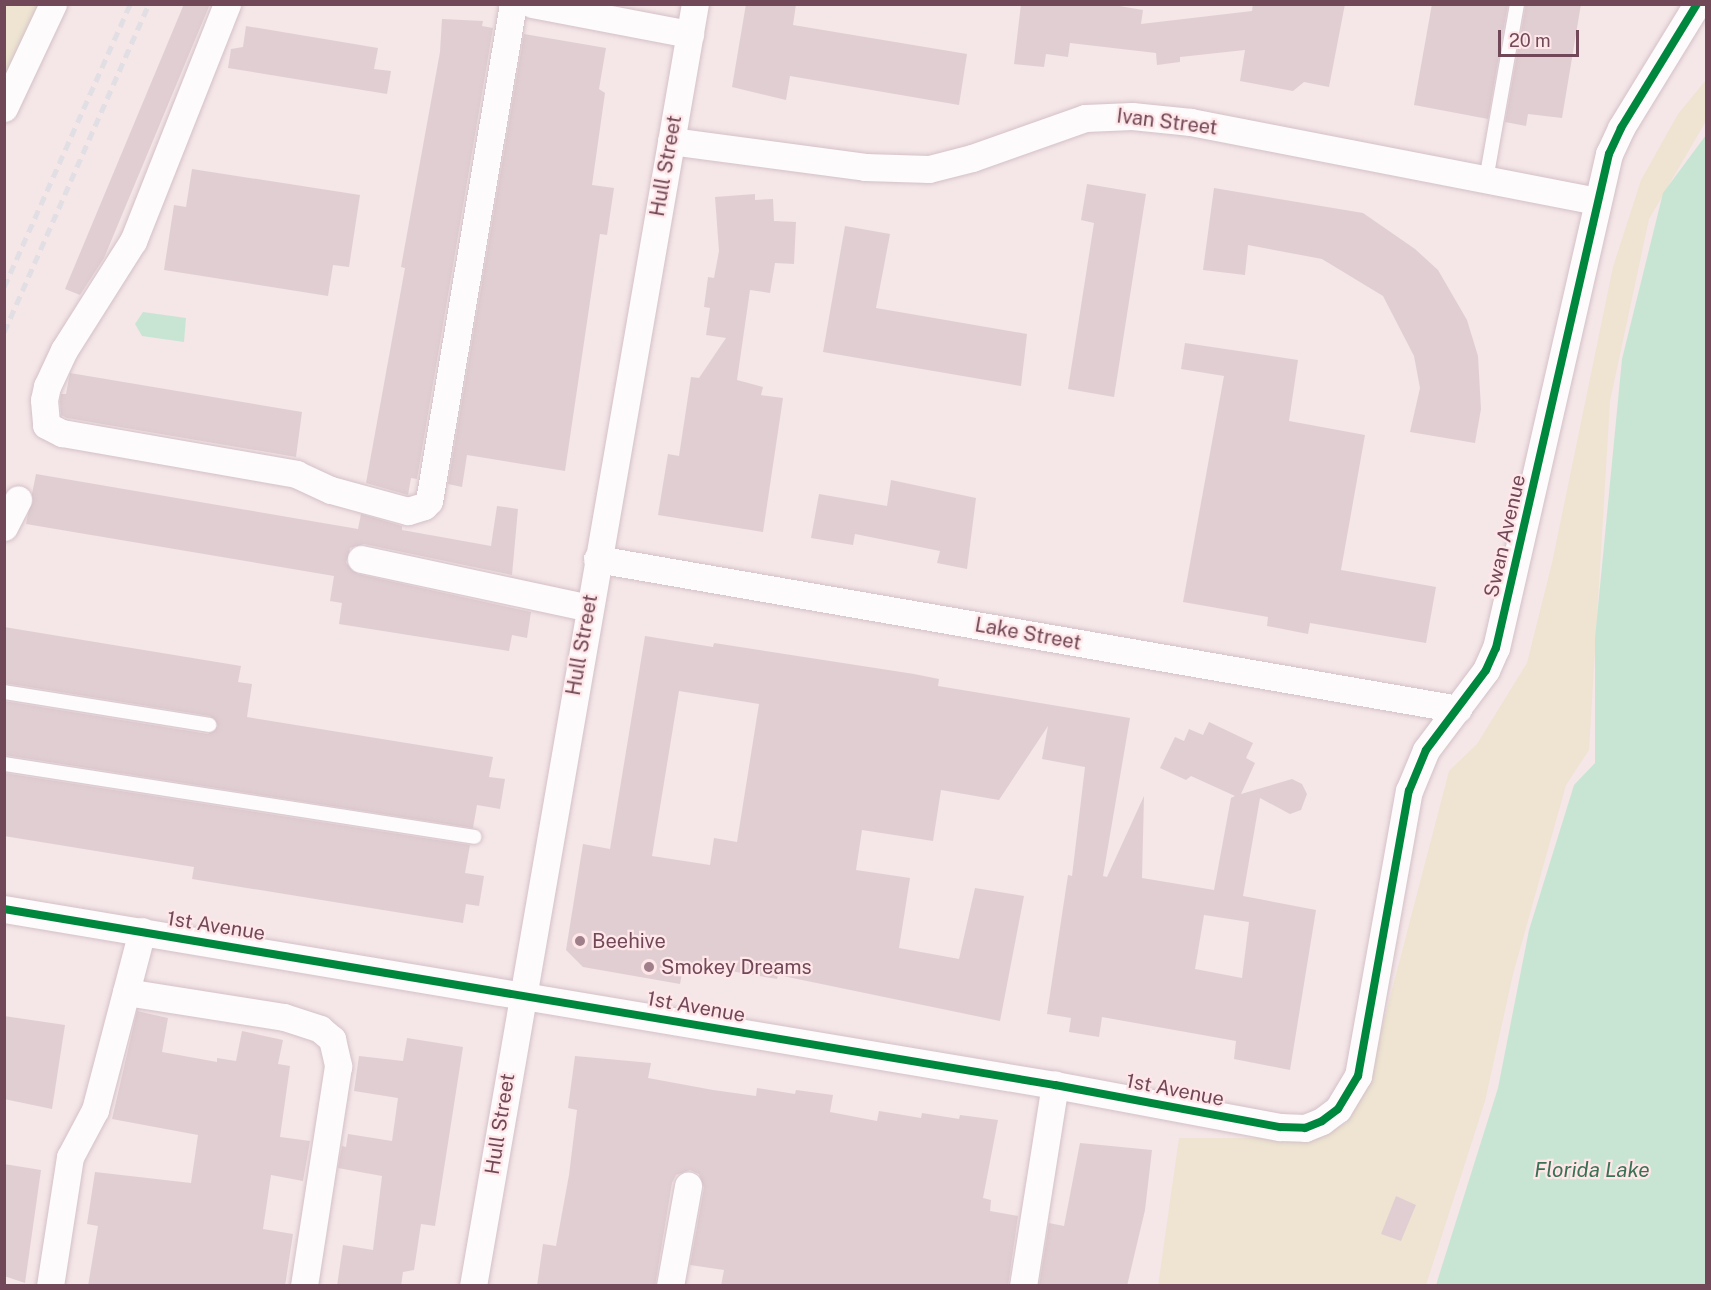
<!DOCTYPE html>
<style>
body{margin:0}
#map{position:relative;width:1711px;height:1290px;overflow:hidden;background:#f5e6e8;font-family:"Public Sans",sans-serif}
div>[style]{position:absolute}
.green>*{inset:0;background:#eee4d1}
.water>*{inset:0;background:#c8e5d3}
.building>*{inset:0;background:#e1ced3}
.roads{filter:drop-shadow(0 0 2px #d3c1c7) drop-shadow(0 0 2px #d3c1c7)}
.service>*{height:14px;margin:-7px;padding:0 7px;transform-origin:7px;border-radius:7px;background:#fefbfc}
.minor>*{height:27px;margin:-13.5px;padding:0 13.5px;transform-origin:13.5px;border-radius:13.5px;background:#fefbfc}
.rail>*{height:4.5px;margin-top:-2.25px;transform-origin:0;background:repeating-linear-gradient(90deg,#e1dfe3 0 9px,transparent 0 15px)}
.cycleway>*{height:8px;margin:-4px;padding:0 4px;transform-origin:4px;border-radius:4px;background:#00873e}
.dots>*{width:16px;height:16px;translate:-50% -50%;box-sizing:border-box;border:3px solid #ffe6e8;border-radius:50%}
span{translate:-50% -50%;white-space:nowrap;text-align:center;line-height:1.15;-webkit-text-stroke:4.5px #ffe6e8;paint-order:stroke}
.street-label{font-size:20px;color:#714857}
.poi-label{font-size:20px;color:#714857}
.left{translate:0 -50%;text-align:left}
.water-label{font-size:21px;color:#3a7053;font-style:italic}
.frame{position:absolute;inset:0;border:6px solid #714857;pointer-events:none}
.scale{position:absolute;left:1498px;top:30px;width:81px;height:27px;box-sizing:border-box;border:3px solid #714857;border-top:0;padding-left:8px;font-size:18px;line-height:21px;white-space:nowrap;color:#714857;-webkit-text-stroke:4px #ffe6e8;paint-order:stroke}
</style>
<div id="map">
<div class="green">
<i style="clip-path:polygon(5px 5px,40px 5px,5px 77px)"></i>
<i style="clip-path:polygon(1706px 80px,1706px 121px,1649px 219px,1610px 401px,1589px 750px,1566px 785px,1513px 974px,1485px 1101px,1426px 1285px,1158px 1286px,1179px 1138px,1316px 1138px,1346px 1123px,1375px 1055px,1449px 771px,1477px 744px,1527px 663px,1552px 563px,1613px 267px,1641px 180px,1678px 114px)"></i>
</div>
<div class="water">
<i style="clip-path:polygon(1706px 135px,1706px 1285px,1436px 1285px,1498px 1088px,1529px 930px,1574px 785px,1595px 763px,1595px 638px,1622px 359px,1663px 193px)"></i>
<i style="clip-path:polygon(143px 312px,186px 318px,184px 342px,142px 336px,135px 324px)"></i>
</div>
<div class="building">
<i style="clip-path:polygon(184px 4px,210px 4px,104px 258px,80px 295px,65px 289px)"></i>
<i style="clip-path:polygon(746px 4px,796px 4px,793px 25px,967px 54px,959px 105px,790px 76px,786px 100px,732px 87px)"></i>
<i style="clip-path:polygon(1021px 4px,1107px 4px,1143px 10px,1141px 24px,1252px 11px,1253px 4px,1345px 4px,1329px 87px,1304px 82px,1293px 91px,1240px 81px,1245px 50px,1180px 57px,1180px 62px,1157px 65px,1156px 53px,1070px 43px,1068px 57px,1046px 54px,1044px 67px,1014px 64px)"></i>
<i style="clip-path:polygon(1432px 4px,1508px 4px,1488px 119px,1414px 105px)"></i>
<i style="clip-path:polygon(1526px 4px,1581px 4px,1562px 118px,1528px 114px,1526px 126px,1505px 122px)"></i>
<i style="clip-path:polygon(442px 19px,483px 21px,482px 26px,493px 28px,417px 479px,411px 478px,408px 495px,366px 483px,405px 268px,401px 267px,440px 52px)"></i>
<i style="clip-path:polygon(246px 26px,378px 48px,374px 69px,391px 71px,387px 94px,228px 68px,231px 49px,243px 47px)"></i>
<i style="clip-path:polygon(524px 34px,606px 48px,599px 89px,605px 93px,592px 185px,614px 188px,607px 235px,600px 234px,565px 471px,467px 455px,462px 487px,448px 484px)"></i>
<i style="clip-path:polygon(192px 169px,360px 195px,349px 267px,333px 265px,328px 296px,164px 270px,174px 205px,186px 207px)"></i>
<i style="clip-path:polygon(1087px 184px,1146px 194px,1114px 397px,1068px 389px,1094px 223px,1081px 220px)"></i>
<i style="clip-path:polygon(1214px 188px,1363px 213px,1415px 249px,1438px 270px,1467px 320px,1478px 356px,1481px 409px,1475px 443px,1410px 432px,1420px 388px,1414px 356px,1383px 296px,1322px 259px,1248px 245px,1245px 275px,1203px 270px)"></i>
<i style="clip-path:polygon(755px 194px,755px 200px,773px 199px,774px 221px,796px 222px,794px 264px,775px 263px,770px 293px,750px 290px,737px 380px,763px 387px,761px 395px,783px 398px,763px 532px,658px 515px,668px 454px,679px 456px,691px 377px,699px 378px,726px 338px,706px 335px,710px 308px,704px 307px,708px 277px,714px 278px,719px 251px,715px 197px)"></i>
<i style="clip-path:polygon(845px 226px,890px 234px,876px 308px,1027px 334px,1021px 386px,823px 352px)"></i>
<i style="clip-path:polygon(1185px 343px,1298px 360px,1289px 421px,1365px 435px,1341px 570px,1436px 587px,1426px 643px,1310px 623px,1308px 634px,1267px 626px,1268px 617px,1183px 602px,1224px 376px,1181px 369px)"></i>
<i style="clip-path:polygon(70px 373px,302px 412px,296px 457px,67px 418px,61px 415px,60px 401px,61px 394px,66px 394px)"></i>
<i style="clip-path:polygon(36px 474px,358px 529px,361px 514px,402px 526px,402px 530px,491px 546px,497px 506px,518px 509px,512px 575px,364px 544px,350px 548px,346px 563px,358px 574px,531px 612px,527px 638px,512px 635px,509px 651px,339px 624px,342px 603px,330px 601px,334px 576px,26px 524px)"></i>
<i style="clip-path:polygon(891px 480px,976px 498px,967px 569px,937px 563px,940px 551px,855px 534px,853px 545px,811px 538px,819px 494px,887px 506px)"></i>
<i style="clip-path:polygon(4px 627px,241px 666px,238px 682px,252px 684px,247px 717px,493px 757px,489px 777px,505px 779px,500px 809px,477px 805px,473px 828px,4px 755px,4px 701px,208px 734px,218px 726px,210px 716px,4px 683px)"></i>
<i style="clip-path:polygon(evenodd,645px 636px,713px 647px,714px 643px,914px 674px,939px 679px,938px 686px,1130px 718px,1103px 876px,1107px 877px,1144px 796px,1142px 878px,1214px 890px,1231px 798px,1235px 796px,1191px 776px,1186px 780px,1160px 768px,1175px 737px,1184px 741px,1189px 729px,1203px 735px,1209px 722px,1253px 743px,1246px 758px,1255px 763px,1241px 794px,1292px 779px,1302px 784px,1307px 794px,1301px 810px,1290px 814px,1260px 798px,1243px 896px,1316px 910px,1290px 1070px,1234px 1059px,1236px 1041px,1102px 1017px,1099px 1037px,1069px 1032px,1071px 1018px,1047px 1014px,1068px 875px,1072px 876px,1085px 767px,1042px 759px,1048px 726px,999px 800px,941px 790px,933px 841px,862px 830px,856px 870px,910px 878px,899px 948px,959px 959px,975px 888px,1024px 896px,1000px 1021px,778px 975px,777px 979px,684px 963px,680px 984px,583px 967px,566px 950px,583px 844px,610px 849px,645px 636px,679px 691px,759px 704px,737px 842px,714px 838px,710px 865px,652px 856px,679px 691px,645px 636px,1204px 915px,1249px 922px,1242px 978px,1195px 969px,1204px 915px)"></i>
<i style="clip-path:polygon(4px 773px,470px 845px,465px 873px,484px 876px,479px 906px,466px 904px,463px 923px,192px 879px,194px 867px,4px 836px)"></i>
<i style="clip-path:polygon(137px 1011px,168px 1018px,162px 1052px,217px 1062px,217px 1058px,236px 1061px,242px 1031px,283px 1040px,278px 1064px,290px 1066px,280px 1137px,310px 1141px,303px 1181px,271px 1175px,263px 1229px,293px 1234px,285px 1286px,88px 1286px,98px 1226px,87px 1224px,95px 1172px,191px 1183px,198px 1135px,112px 1119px)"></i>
<i style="clip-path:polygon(4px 1016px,65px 1025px,52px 1109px,4px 1099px)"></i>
<i style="clip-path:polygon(407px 1038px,463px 1047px,435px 1226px,421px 1224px,414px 1270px,403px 1272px,401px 1286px,337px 1286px,343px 1245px,373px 1250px,382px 1176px,338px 1168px,342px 1146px,346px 1147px,348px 1134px,392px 1141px,398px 1098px,354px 1091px,359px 1056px,403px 1061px)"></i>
<i style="clip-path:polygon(575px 1056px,651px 1063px,648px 1078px,713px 1090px,756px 1096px,757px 1088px,795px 1094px,796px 1090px,833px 1095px,830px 1112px,877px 1121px,879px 1111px,921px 1118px,922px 1113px,959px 1119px,960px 1115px,998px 1120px,983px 1198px,991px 1200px,990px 1211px,1018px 1216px,1008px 1286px,721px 1286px,724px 1270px,690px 1265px,704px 1188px,699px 1174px,690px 1170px,676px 1175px,672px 1183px,655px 1286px,537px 1286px,543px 1244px,556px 1246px,569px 1175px,577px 1110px,568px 1108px)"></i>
<i style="clip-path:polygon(1080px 1143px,1152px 1150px,1145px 1210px,1127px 1286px,1039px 1286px,1049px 1223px,1064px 1226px)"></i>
<i style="clip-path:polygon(4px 1164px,41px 1170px,25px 1283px,4px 1276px)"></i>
<i style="clip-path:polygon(1396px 1196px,1416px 1205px,1401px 1241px,1381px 1234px)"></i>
</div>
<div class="roads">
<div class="service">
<i style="left:1486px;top:180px;width:179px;rotate:-80deg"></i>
<i style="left:4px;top:692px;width:208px;rotate:9.1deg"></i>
<i style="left:4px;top:764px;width:476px;rotate:8.8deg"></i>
</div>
<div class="minor">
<i style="left:227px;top:4px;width:255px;rotate:111.6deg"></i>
<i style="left:133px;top:241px;width:129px;rotate:122.3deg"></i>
<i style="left:64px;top:350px;width:40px;rotate:115deg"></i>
<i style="left:47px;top:386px;width:14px;rotate:102deg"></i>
<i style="left:44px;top:400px;width:25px;rotate:85deg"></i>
<i style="left:46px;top:425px;width:18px;rotate:27deg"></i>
<i style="left:62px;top:433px;width:238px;rotate:9.9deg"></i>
<i style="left:296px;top:474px;width:38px;rotate:25deg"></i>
<i style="left:331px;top:490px;width:80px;rotate:15.3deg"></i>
<i style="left:408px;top:511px;width:17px;rotate:-17deg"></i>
<i style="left:424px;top:506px;width:7px;rotate:-45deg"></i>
<i style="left:429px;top:501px;width:504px;rotate:-80.41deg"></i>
<i style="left:532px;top:4px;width:161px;rotate:10.8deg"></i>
<i style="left:4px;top:108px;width:115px;rotate:-64.8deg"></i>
<i style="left:671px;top:141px;width:196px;rotate:7.6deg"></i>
<i style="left:865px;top:167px;width:64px;rotate:1.8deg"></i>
<i style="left:929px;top:169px;width:44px;rotate:-14.3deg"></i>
<i style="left:972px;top:158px;width:120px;rotate:-19.5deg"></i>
<i style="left:1085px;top:118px;width:47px;rotate:-2.4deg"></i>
<i style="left:1132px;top:116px;width:59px;rotate:5.8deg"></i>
<i style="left:1191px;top:122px;width:413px;rotate:11deg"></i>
<i style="left:4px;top:527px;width:31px;rotate:-63deg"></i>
<i style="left:361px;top:559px;width:233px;rotate:12.1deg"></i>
<i style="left:597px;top:559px;width:874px;rotate:9.88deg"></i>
<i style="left:4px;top:909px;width:1066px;rotate:9.51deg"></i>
<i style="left:1055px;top:1085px;width:229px;rotate:10.6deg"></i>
<i style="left:1280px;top:1127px;width:25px;rotate:2deg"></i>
<i style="left:1305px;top:1128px;width:18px;rotate:-22deg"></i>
<i style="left:1322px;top:1121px;width:20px;rotate:-37deg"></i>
<i style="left:1338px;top:1109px;width:39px;rotate:-59deg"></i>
<i style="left:1358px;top:1076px;width:290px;rotate:-79.9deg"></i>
<i style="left:1409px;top:791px;width:44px;rotate:-67.5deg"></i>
<i style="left:1426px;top:750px;width:100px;rotate:-53.1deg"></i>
<i style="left:1486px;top:670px;width:24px;rotate:-66deg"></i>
<i style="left:1496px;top:648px;width:507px;rotate:-77.12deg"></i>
<i style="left:1609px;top:154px;width:29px;rotate:-65deg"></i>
<i style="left:1621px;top:128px;width:145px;rotate:-58.5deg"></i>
<i style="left:126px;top:992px;width:160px;rotate:9deg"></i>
<i style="left:284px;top:1017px;width:38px;rotate:18deg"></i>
<i style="left:320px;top:1029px;width:16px;rotate:40deg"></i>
<i style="left:332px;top:1039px;width:28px;rotate:77deg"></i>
<i style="left:338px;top:1066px;width:223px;rotate:98.8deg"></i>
<i style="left:50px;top:1286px;width:131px;rotate:-81.2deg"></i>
<i style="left:70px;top:1157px;width:53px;rotate:-62deg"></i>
<i style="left:95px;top:1110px;width:185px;rotate:-75.3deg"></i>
<i style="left:473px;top:1286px;width:1301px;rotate:-80.18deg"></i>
<i style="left:670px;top:1286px;width:102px;rotate:-79.8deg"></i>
<i style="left:1023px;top:1286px;width:204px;rotate:-81deg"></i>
</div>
</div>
<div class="rail">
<i style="left:4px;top:287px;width:310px;rotate:-66deg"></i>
<i style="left:4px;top:332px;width:359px;rotate:-66.2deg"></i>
</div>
<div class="cycleway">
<i style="left:4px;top:909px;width:1066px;rotate:9.51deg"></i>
<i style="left:1055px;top:1085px;width:229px;rotate:10.6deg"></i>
<i style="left:1280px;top:1127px;width:25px;rotate:2deg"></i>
<i style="left:1305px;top:1128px;width:18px;rotate:-22deg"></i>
<i style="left:1322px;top:1121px;width:20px;rotate:-37deg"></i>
<i style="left:1338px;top:1109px;width:39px;rotate:-59deg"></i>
<i style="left:1358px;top:1076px;width:290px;rotate:-79.9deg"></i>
<i style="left:1409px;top:791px;width:44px;rotate:-67.5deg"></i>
<i style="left:1426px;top:750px;width:100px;rotate:-53.1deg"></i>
<i style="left:1486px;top:670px;width:24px;rotate:-66deg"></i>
<i style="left:1496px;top:648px;width:507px;rotate:-77.12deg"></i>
<i style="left:1609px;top:154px;width:29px;rotate:-65deg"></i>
<i style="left:1621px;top:128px;width:145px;rotate:-58.5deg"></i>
</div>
<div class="dots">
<i style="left:580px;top:941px;background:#9f7f8a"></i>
<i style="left:649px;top:967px;background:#9f7f8a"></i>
</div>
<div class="street-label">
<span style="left:1167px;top:122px;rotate:7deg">Ivan Street</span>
<span style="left:666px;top:166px;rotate:-80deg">Hull Street</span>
<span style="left:1505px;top:536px;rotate:-77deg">Swan Avenue</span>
<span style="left:1028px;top:634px;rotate:10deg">Lake Street</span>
<span style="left:582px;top:645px;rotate:-80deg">Hull Street</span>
<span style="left:216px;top:926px;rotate:9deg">1st Avenue</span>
<span style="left:696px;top:1007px;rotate:10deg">1st Avenue</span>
<span style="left:1175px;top:1090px;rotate:11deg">1st Avenue</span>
<span style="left:500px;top:1124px;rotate:-81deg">Hull Street</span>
</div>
<div class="poi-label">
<span class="left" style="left:592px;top:941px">Beehive</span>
<span class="left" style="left:661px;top:967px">Smokey Dreams</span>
</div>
<div class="water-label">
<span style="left:1592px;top:1170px">Florida Lake</span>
</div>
<div class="frame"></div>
<div class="scale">20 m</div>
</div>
